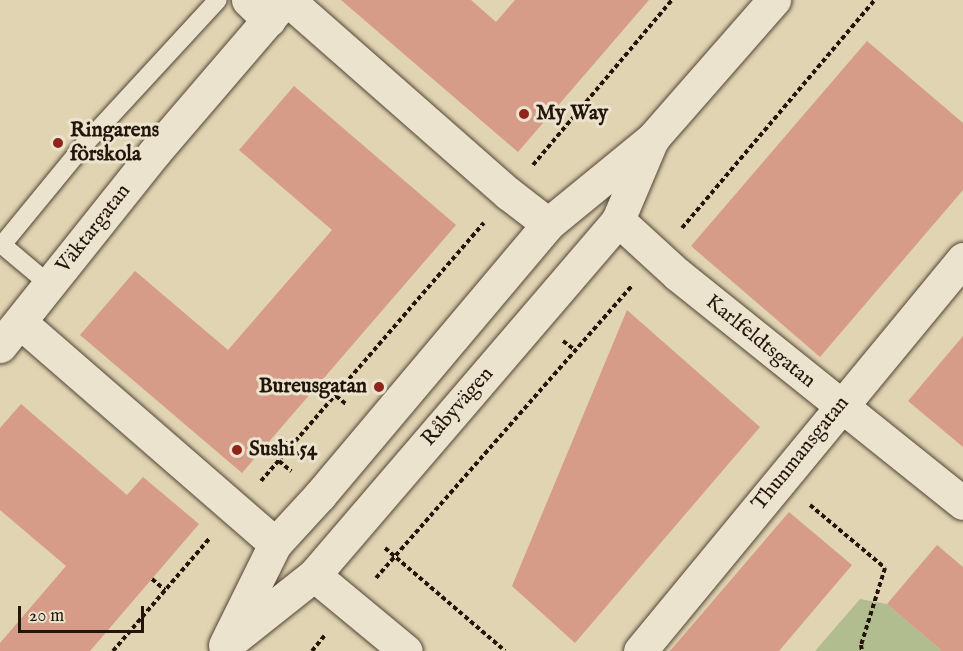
<!DOCTYPE html>
<meta charset="utf-8">
<style>
body{margin:0}
#map{position:relative;width:963px;height:651px;overflow:hidden;background:#e1d4b3;font-family:"IM FELL English",serif}
div>[style]{position:absolute}
.green>*{inset:0;background:#b1bd8e}
.building>*{inset:0;background:#d69c87}
.path>*{height:4px;margin-top:-2px;transform-origin:0;background:repeating-linear-gradient(90deg,#23150a 0 4.5px,transparent 0 7.5px)}
.roads{filter:drop-shadow(0 0 2px #524534) drop-shadow(0 0 2px #524534)}
.lane>*{height:18px;margin:-9px;padding:0 9px;transform-origin:9px;border-radius:9px;background:#ece3ce}
.street>*{height:33px;margin:-16.5px;padding:0 16.5px;transform-origin:16.5px;border-radius:16.5px;background:#ece3ce}
.secondary>*{height:33px;margin:-16.5px;padding:0 16.5px;transform-origin:16.5px;border-radius:16.5px;background:#ece3ce}
.dots>*{width:16px;height:16px;translate:-50% -50%;box-sizing:border-box;border:3px solid #ece3ce;border-radius:50%}
span{translate:-50% -50%;white-space:nowrap;text-align:center;line-height:1.15;-webkit-text-stroke:6px #ece3ce;paint-order:stroke}
.poi-label{font-size:21px;color:#23150a;font-weight:700}
.left{translate:0 -50%;text-align:left}
.right{translate:-100% -50%;text-align:right}
.street-label{font-size:21px;color:#23150a}
.scale{position:absolute;left:18px;top:606px;width:126px;height:27px;box-sizing:border-box;border:3px solid #23150a;border-top:0;padding-left:8px;font-size:18px;line-height:21px;white-space:nowrap;color:#23150a;-webkit-text-stroke:4px #ece3ce;paint-order:stroke}
</style>
<div id="map">
<div class="green">
<i style="clip-path:polygon(860px 599px,887px 604px,942px 651px,815px 651px)"></i>
</div>
<div class="building">
<i style="clip-path:polygon(341px 0,471px 0,496px 22px,515px 0,649px 0,518px 152px)"></i>
<i style="clip-path:polygon(867px 41px,963px 123px,963px 190px,820px 357px,691px 246px)"></i>
<i style="clip-path:polygon(294px 86px,456px 225px,242px 473px,80px 335px,135px 271px,228px 350px,332px 230px,239px 150px)"></i>
<i style="clip-path:polygon(627px 310px,760px 427px,575px 643px,512px 586px)"></i>
<i style="clip-path:polygon(963px 336px,963px 447px,908px 401px)"></i>
<i style="clip-path:polygon(21px 404px,127px 495px,143px 477px,199px 524px,90px 651px,0 651px,0 643px,66px 566px,0 510px,0 428px)"></i>
<i style="clip-path:polygon(789px 512px,852px 565px,779px 651px,670px 651px)"></i>
<i style="clip-path:polygon(937px 545px,963px 567px,963px 651px,942px 651px,887px 604px)"></i>
</div>
<div class="path">
<i style="left:533px;top:165px;width:216px;rotate:-49.9deg"></i>
<i style="left:682px;top:228px;width:299px;rotate:-49.8deg"></i>
<i style="left:563px;top:341px;width:15px;rotate:37deg"></i>
<i style="left:336px;top:396px;width:14px;rotate:39deg"></i>
<i style="left:280px;top:437px;width:27px;rotate:42deg"></i>
<i style="left:279px;top:461px;width:16px;rotate:40deg"></i>
<i style="left:261px;top:481px;width:341px;rotate:-49.2deg"></i>
<i style="left:810px;top:505px;width:98px;rotate:40deg"></i>
<i style="left:885px;top:568px;width:81px;rotate:107.3deg"></i>
<i style="left:861px;top:645px;width:6px;rotate:81deg"></i>
<i style="left:385px;top:548px;width:158px;rotate:40.6deg"></i>
<i style="left:376px;top:578px;width:388px;rotate:-48.8deg"></i>
<i style="left:152px;top:579px;width:17px;rotate:40deg"></i>
<i style="left:113px;top:651px;width:149px;rotate:-49.4deg"></i>
<i style="left:312px;top:651px;width:21px;rotate:-51deg"></i>
</div>
<div class="roads">
<div class="lane">
<i style="left:0;top:243px;width:65px;rotate:40deg"></i>
<i style="left:2px;top:245px;width:129px;rotate:-50.6deg"></i>
<i style="left:84px;top:145px;width:197px;rotate:-47.3deg"></i>
</div>
<div class="street">
<i style="left:248px;top:0;width:29px;rotate:44deg"></i>
<i style="left:288px;top:0;width:294px;rotate:41.3deg"></i>
<i style="left:509px;top:194px;width:49px;rotate:37.6deg"></i>
<i style="left:618px;top:220px;width:80px;rotate:42.5deg"></i>
<i style="left:677px;top:274px;width:366px;rotate:38.7deg"></i>
<i style="left:20px;top:322px;width:338px;rotate:41deg"></i>
<i style="left:0;top:346px;width:247px;rotate:-51.4deg"></i>
<i style="left:154px;top:153px;width:201px;rotate:-49.4deg"></i>
<i style="left:314px;top:575px;width:119px;rotate:39.6deg"></i>
<i style="left:640px;top:651px;width:508px;rotate:-50.51deg"></i>
</div>
<div class="secondary">
<i style="left:232px;top:640px;width:105px;rotate:-38.4deg"></i>
<i style="left:314px;top:575px;width:467px;rotate:-49.4deg"></i>
<i style="left:618px;top:220px;width:85px;rotate:-67.1deg"></i>
<i style="left:225px;top:645px;width:113px;rotate:-63.7deg"></i>
<i style="left:275px;top:544px;width:67px;rotate:-47.4deg"></i>
<i style="left:320px;top:495px;width:354px;rotate:-49.9deg"></i>
<i style="left:548px;top:224px;width:136px;rotate:-39.3deg"></i>
<i style="left:653px;top:138px;width:184px;rotate:-48.8deg"></i>
</div>
</div>
<div class="dots">
<i style="left:524px;top:114px;background:#8f2418"></i>
<i style="left:58px;top:143px;background:#8f2418"></i>
<i style="left:379px;top:387px;background:#8f2418"></i>
<i style="left:237px;top:450px;background:#8f2418"></i>
</div>
<div class="poi-label">
<span class="left" style="left:536px;top:114px">My Way</span>
<span class="left" style="left:70px;top:143px">Ringarens<br>förskola</span>
<span class="right" style="left:367px;top:387px">Bureusgatan</span>
<span class="left" style="left:249px;top:450px">Sushi 54</span>
</div>
<div class="street-label">
<span style="left:94px;top:229px;rotate:-52deg">Väktargatan</span>
<span style="left:760px;top:342px;rotate:39deg">Karlfeldtsgatan</span>
<span style="left:458px;top:407px;rotate:-49deg">Råbyvägen</span>
<span style="left:801px;top:454px;rotate:-51deg">Thunmansgatan</span>
</div>
<div class="scale">20 m</div>
</div>
